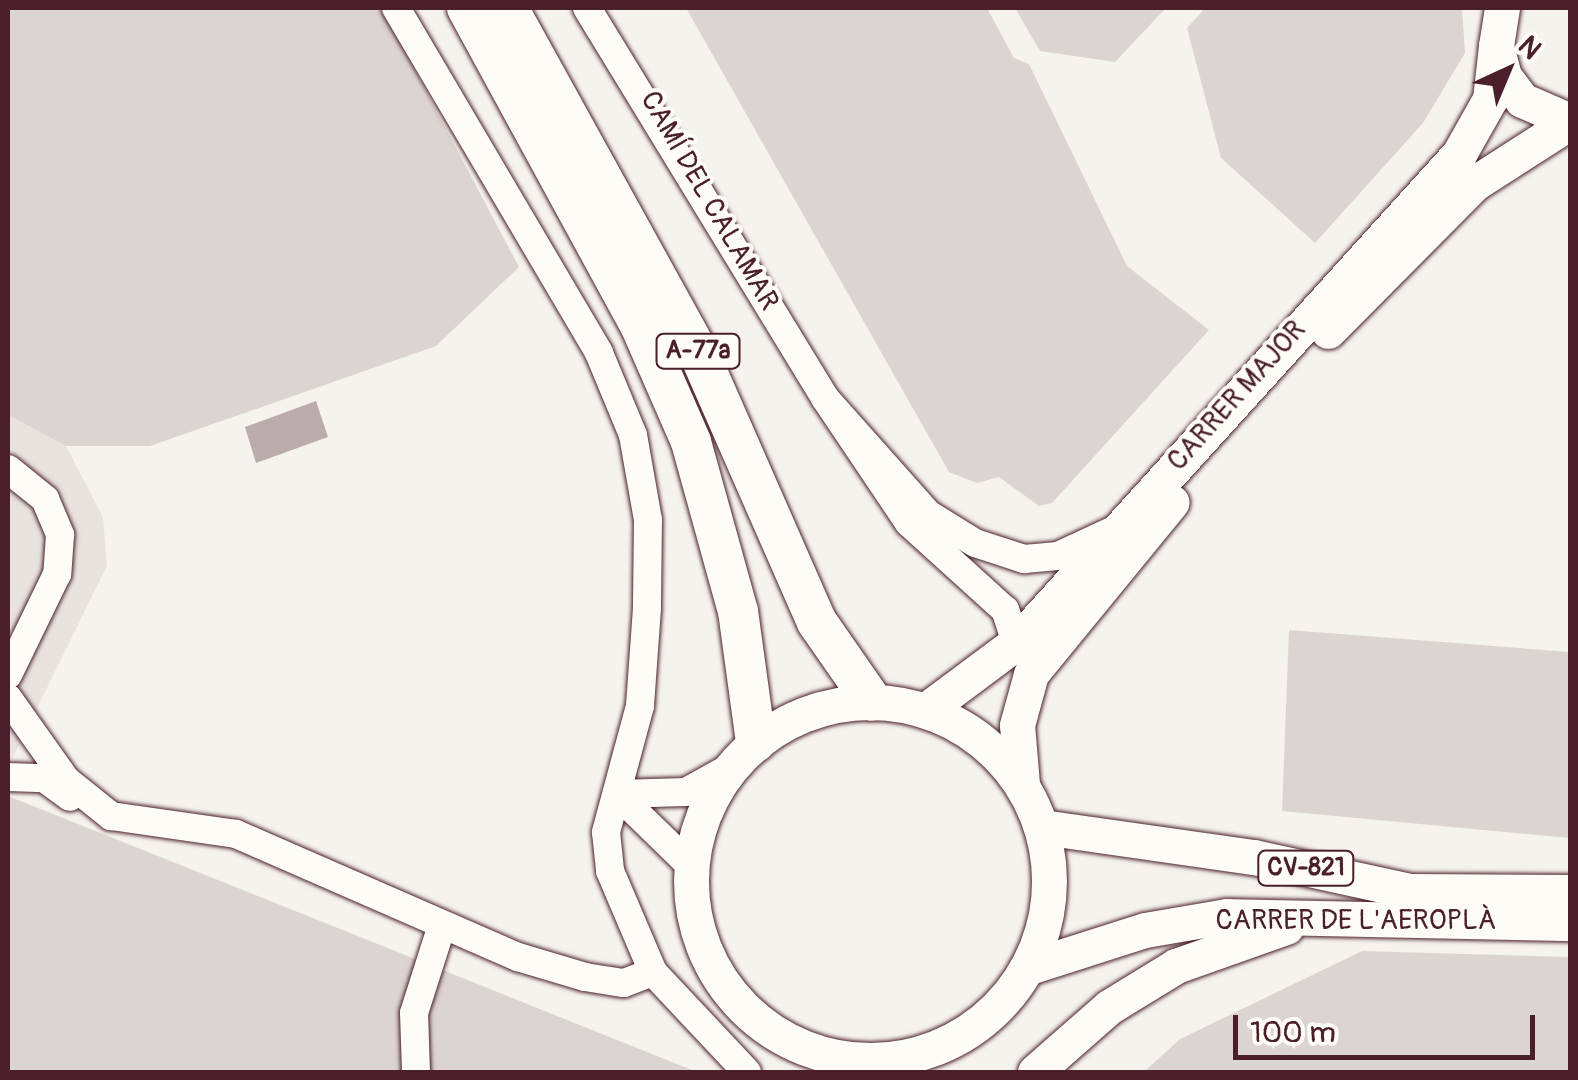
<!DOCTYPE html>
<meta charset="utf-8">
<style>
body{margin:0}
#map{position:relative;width:1578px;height:1080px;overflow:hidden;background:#f6f3ef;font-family:Pangolin,sans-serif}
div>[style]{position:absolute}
.built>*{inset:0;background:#e9e3e0}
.green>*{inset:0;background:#dcd4d2}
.water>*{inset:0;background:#bbabac}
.roads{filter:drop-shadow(0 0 2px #4a1f2b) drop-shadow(0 0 2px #4a1f2b)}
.minor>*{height:28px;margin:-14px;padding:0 14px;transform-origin:14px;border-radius:14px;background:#fdfcf7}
.major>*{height:35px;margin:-17.5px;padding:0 17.5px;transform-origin:17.5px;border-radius:17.5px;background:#fdfcf7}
.major>.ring{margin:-17.5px;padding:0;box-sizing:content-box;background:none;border:35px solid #fdfcf7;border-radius:50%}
.highway>*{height:40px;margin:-20px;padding:0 20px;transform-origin:20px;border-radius:20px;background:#fdfcf7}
span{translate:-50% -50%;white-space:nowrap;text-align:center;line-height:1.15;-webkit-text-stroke:8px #fdfcf7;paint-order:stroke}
.shield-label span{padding:2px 8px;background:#fdfcf7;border:2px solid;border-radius:8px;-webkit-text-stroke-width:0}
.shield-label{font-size:25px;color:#4a1f2b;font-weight:700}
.street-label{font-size:28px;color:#4a1f2b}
.frame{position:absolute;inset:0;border:10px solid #4a1f2b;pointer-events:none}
.north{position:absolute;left:1458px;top:20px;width:100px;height:100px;-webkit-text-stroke:8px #fdfcf7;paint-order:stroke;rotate:44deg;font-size:28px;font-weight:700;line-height:40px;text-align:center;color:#4a1f2b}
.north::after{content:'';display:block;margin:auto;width:35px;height:45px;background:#4a1f2b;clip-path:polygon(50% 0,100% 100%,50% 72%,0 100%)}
.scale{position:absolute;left:1233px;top:1015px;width:302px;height:45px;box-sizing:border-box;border:5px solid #4a1f2b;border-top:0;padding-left:12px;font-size:30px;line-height:35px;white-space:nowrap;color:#4a1f2b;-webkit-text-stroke:8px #fdfcf7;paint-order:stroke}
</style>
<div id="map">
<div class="built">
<i style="clip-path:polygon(8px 415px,66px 446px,103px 517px,107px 566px,8px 767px)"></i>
</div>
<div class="green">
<i style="clip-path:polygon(8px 8px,382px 8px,519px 267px,436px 346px,150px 446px,66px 446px,8px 415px)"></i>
<i style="clip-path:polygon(686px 8px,987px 8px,1014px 58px,1029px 64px,1127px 266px,1209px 330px,1052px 503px,1039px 506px,999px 477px,977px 483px,949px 472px)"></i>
<i style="clip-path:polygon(1015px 8px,1166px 8px,1115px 62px,1040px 51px)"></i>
<i style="clip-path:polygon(1205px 8px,1462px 8px,1465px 53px,1423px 123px,1315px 243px,1221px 158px,1187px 28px)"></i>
<i style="clip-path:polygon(1289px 630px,1570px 652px,1570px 838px,1282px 811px)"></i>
<i style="clip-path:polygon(8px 796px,697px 1072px,8px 1072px)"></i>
<i style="clip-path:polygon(1362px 951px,1570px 957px,1570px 1072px,1144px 1072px,1180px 1039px)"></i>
</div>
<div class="water">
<i style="clip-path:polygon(316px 401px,328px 437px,256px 463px,245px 427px)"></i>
</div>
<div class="roads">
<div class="minor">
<i style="left:396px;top:8px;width:400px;rotate:59.5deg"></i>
<i style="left:599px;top:353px;width:89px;rotate:67.5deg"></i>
<i style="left:633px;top:435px;width:86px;rotate:80deg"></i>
<i style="left:648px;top:520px;width:88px;rotate:90.7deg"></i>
<i style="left:647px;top:608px;width:98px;rotate:94.1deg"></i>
<i style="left:640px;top:706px;width:131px;rotate:105.1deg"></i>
<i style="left:606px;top:832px;width:39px;rotate:84deg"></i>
<i style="left:610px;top:871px;width:110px;rotate:66.9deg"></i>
<i style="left:653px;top:972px;width:137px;rotate:46.8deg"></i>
<i style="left:587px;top:8px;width:457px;rotate:58.6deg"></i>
<i style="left:8px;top:469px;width:48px;rotate:39deg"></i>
<i style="left:45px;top:499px;width:39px;rotate:67deg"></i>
<i style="left:60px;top:535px;width:39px;rotate:94deg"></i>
<i style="left:57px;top:574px;width:112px;rotate:115.9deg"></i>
<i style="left:1016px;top:643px;width:35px;rotate:-108deg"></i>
<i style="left:1005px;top:610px;width:130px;rotate:-137.8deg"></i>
<i style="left:909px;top:523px;width:151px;rotate:-123.9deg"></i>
<i style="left:825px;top:398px;width:155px;rotate:48.4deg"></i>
<i style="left:928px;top:514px;width:55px;rotate:31.7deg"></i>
<i style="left:975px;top:543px;width:52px;rotate:18.1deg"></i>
<i style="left:1024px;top:559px;width:34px;rotate:-5deg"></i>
<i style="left:1058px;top:556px;width:60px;rotate:-24.8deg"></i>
<i style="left:8px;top:698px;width:100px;rotate:54.7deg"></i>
<i style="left:66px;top:780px;width:58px;rotate:38.7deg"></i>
<i style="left:111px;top:816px;width:126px;rotate:8.2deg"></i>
<i style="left:236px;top:834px;width:308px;rotate:23.6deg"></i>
<i style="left:518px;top:957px;width:70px;rotate:16.6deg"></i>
<i style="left:585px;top:977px;width:39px;rotate:9deg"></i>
<i style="left:624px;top:983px;width:31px;rotate:-21deg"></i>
<i style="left:8px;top:777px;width:36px;rotate:2deg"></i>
<i style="left:44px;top:778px;width:32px;rotate:36deg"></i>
<i style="left:617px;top:794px;width:69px;rotate:-1.7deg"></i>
<i style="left:686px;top:792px;width:51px;rotate:-29.1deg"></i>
<i style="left:618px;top:795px;width:102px;rotate:44.2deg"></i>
<i style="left:416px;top:1072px;width:59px;rotate:-91.9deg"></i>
<i style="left:414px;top:1013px;width:92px;rotate:-72.3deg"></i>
</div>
<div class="major">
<i style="left:1502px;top:8px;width:38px;rotate:99deg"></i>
<i style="left:1496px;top:46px;width:31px;rotate:75deg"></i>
<i style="left:1504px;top:76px;width:30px;rotate:53deg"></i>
<i style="left:1522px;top:100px;width:52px;rotate:23.6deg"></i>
<i style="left:1328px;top:331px;width:209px;rotate:-45.2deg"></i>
<i style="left:1475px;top:183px;width:113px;rotate:-32.7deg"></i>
<i class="ring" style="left:691px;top:702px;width:323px;height:323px"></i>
<i style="left:926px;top:710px;width:112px;rotate:-36.7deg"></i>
<i style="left:1016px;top:643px;width:660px;rotate:-47.83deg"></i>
<i style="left:1459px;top:154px;width:63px;rotate:-60.6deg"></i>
<i style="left:1490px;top:99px;width:53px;rotate:-83.5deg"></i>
<i style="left:1022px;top:784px;width:59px;rotate:-94.8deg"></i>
<i style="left:1017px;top:725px;width:53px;rotate:-74.6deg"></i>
<i style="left:1031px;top:674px;width:222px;rotate:-50.7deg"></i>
<i style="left:1042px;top:827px;width:214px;rotate:8.1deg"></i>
<i style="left:1254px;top:857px;width:160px;rotate:12.3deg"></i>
<i style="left:1410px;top:891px;width:160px;rotate:0.4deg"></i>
<i style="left:1029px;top:967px;width:122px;rotate:-17.7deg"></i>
<i style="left:1145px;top:930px;width:83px;rotate:-9.7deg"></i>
<i style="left:1227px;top:916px;width:343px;rotate:1.2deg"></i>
<i style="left:1035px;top:1072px;width:98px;rotate:-41.3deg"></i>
<i style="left:1109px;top:1007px;width:79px;rotate:-31.5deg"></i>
<i style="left:1176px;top:966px;width:117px;rotate:-19.5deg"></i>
</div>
<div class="highway">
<i style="left:467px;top:8px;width:361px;rotate:61.4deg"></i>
<i style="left:640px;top:325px;width:128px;rotate:66.4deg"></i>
<i style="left:691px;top:442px;width:175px;rotate:74.5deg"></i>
<i style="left:738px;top:611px;width:132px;rotate:82.2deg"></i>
<i style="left:508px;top:8px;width:400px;rotate:61.1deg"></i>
<i style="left:701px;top:358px;width:288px;rotate:66.3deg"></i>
<i style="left:817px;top:622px;width:96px;rotate:55.2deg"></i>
</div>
</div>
<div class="shield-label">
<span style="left:698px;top:351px">A-77a</span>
<span style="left:1306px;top:868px">CV-821</span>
</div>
<div class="street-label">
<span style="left:709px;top:201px;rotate:60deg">CAMÍ DEL CALAMAR</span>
<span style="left:1237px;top:396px;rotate:-48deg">CARRER MAJOR</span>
<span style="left:1356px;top:921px">CARRER DE L'AEROPLÀ</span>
</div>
<div class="frame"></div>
<div class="north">N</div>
<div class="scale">100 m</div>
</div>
